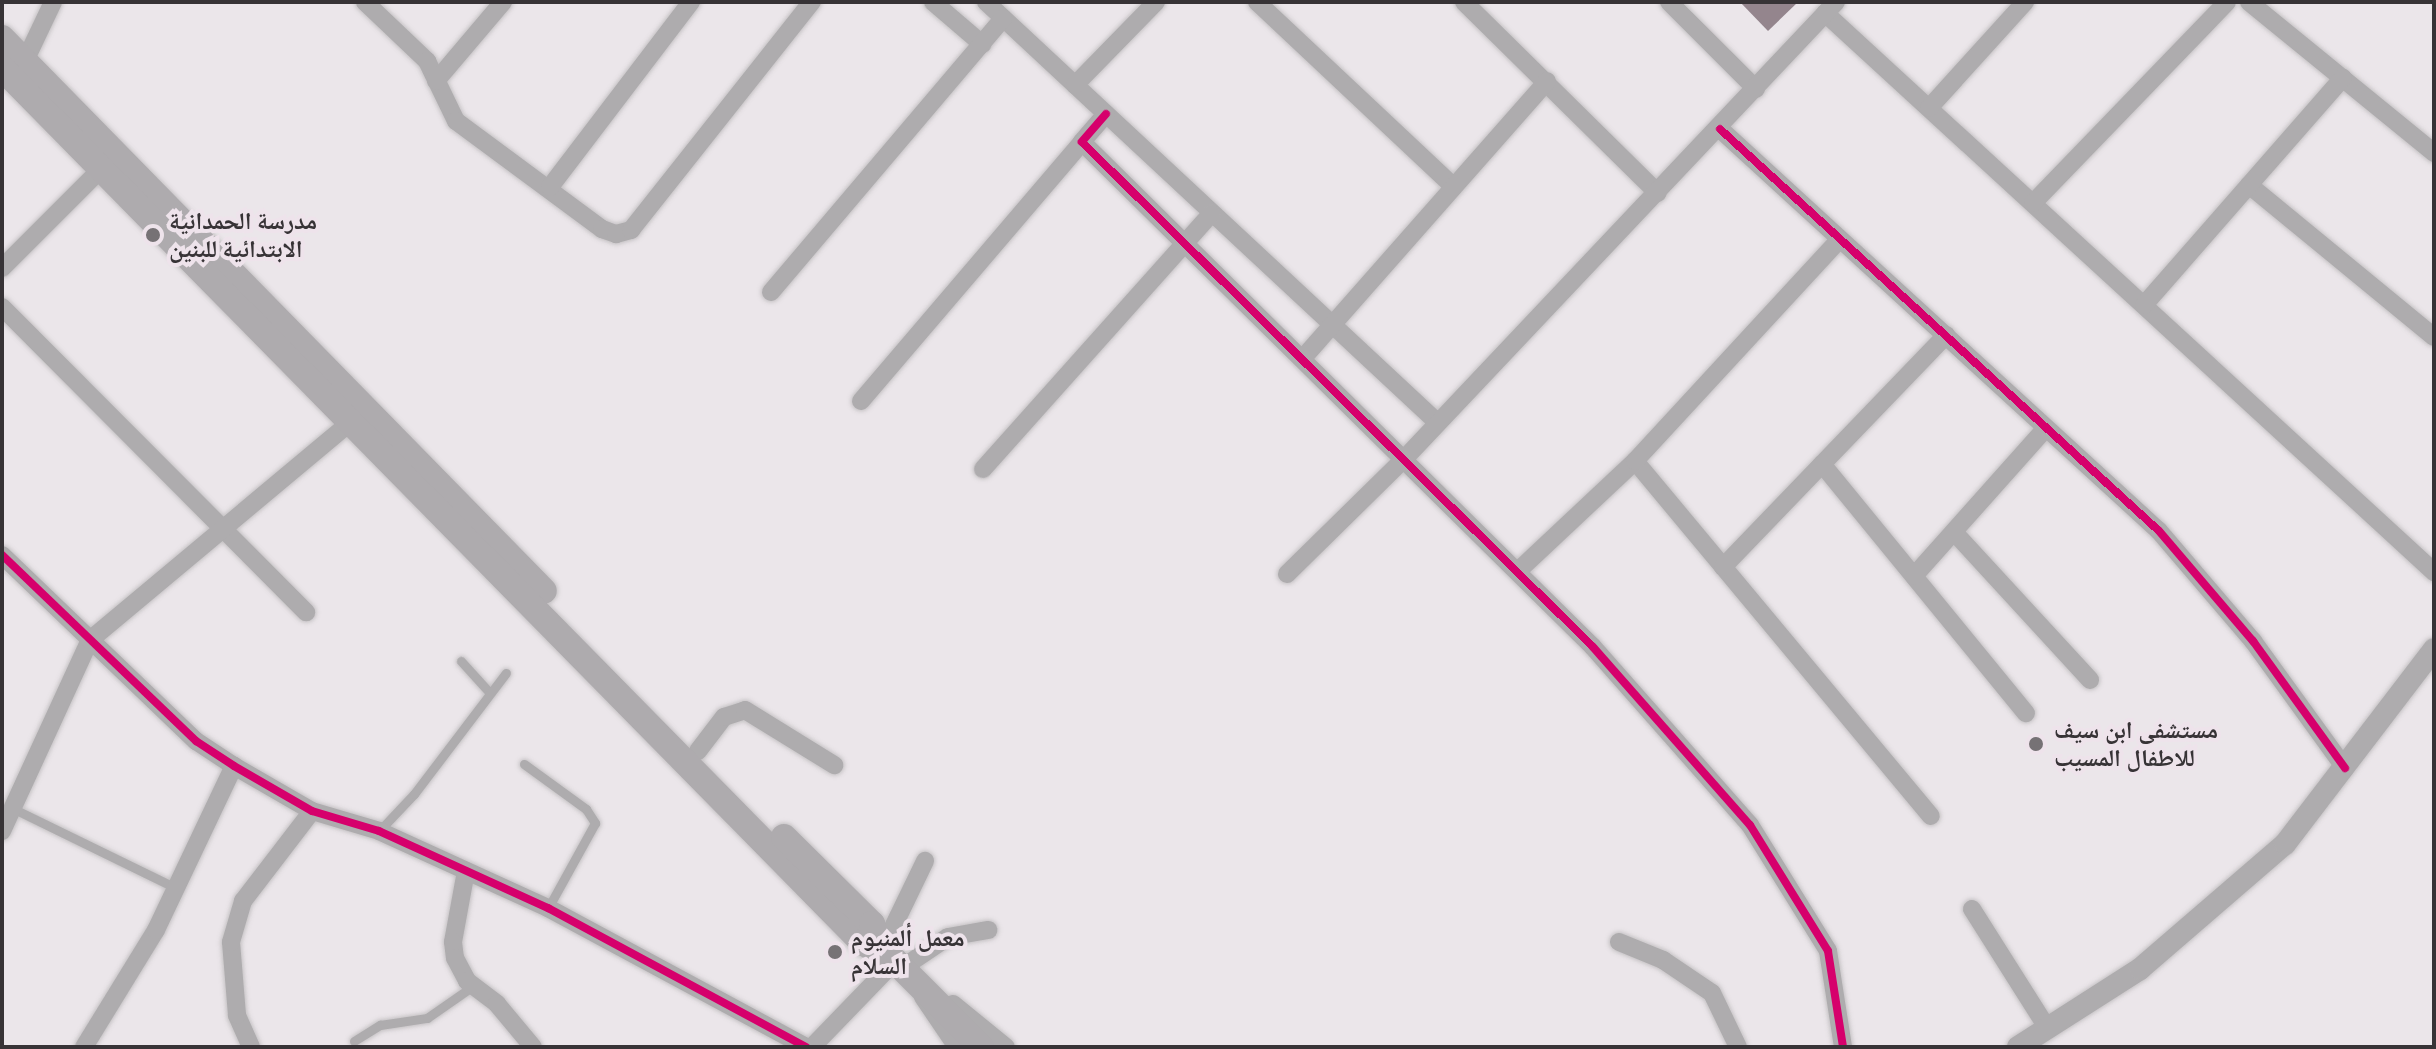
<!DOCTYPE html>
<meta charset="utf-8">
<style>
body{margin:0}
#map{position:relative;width:2436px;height:1049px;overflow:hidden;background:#ebe6ea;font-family:"Archivo Narrow","Noto Naskh Arabic",sans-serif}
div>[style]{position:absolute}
.building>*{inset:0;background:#94858d}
.roads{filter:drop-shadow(0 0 2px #c6c3c5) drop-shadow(0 0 2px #c6c3c5)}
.service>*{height:9px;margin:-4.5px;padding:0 4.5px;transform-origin:4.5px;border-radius:4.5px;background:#aeacae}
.minor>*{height:18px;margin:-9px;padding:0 9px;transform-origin:9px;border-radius:9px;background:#aeacae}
.tertiary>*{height:22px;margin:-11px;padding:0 11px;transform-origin:11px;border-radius:11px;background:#aeacae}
.secondary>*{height:26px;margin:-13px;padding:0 13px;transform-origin:13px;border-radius:13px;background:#aeabae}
.cycleway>*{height:8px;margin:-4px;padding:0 4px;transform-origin:4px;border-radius:4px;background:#d6006c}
.dots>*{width:22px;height:22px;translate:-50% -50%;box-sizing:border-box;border:4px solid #eee3eb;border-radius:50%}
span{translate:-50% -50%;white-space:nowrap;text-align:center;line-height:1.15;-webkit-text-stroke:8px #eee3eb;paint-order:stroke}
.poi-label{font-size:24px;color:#373336;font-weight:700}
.left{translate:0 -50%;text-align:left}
.frame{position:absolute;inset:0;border:4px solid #373336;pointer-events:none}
</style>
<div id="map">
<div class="building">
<i style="clip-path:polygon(1740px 2px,1798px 2px,1768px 31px)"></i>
</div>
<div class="roads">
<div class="service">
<i style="left:461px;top:661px;width:43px;rotate:47.8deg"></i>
<i style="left:524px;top:764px;width:77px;rotate:36deg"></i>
<i style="left:586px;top:809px;width:17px;rotate:57deg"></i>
<i style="left:595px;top:823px;width:97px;rotate:118.9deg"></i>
<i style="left:14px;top:809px;width:180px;rotate:26deg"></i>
<i style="left:379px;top:831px;width:51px;rotate:-46.6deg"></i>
<i style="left:414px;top:794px;width:152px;rotate:-52.8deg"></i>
<i style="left:354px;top:1041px;width:31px;rotate:-32deg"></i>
<i style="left:380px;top:1025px;width:48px;rotate:-8.5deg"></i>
<i style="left:427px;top:1018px;width:56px;rotate:-34.8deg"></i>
</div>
<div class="minor">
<i style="left:365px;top:2px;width:86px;rotate:43.6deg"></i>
<i style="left:427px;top:61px;width:67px;rotate:64.2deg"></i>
<i style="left:456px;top:121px;width:182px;rotate:36.5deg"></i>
<i style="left:602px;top:229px;width:15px;rotate:20deg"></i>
<i style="left:616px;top:234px;width:16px;rotate:-15deg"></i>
<i style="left:631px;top:230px;width:291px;rotate:-51.6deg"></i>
<i style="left:933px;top:2px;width:65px;rotate:40.6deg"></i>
<i style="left:986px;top:2px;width:616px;rotate:42.96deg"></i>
<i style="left:1257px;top:2px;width:266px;rotate:43.2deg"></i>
<i style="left:1464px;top:2px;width:272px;rotate:44.6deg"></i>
<i style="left:1669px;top:2px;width:123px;rotate:45deg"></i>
<i style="left:2249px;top:2px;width:239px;rotate:39.2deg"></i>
<i style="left:1825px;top:13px;width:827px;rotate:42.55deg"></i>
<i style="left:25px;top:61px;width:65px;rotate:-64.6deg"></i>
<i style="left:436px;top:81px;width:104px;rotate:-49.7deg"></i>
<i style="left:1075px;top:85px;width:116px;rotate:-45.7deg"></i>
<i style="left:1929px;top:108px;width:143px;rotate:-47.8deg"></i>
<i style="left:1106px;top:114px;width:37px;rotate:131deg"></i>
<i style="left:1082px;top:142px;width:718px;rotate:44.66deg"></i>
<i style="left:1593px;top:647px;width:237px;rotate:48.6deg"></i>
<i style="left:1750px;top:825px;width:148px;rotate:58.2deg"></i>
<i style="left:1828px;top:951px;width:97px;rotate:81.1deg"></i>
<i style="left:1720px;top:129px;width:595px;rotate:42.48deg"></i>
<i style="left:2159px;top:531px;width:145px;rotate:49.5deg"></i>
<i style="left:2253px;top:641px;width:157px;rotate:54.1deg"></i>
<i style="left:2249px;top:185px;width:239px;rotate:39.4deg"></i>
<i style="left:550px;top:187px;width:233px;rotate:-52.7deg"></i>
<i style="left:2033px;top:203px;width:279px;rotate:-46deg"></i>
<i style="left:2px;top:268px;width:140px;rotate:-45deg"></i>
<i style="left:771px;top:292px;width:359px;rotate:-49.7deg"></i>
<i style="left:2144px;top:305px;width:302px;rotate:-48.8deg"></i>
<i style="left:2px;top:307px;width:431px;rotate:45.1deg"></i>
<i style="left:1303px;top:358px;width:369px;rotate:-48.6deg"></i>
<i style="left:861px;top:401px;width:340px;rotate:-49.5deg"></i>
<i style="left:1635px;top:461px;width:462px;rotate:50.2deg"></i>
<i style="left:1822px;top:464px;width:322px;rotate:50.7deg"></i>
<i style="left:983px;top:469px;width:343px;rotate:-48.2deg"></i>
<i style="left:1954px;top:532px;width:201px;rotate:47.4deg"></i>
<i style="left:2px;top:555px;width:269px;rotate:43.8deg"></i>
<i style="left:196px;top:741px;width:45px;rotate:33.3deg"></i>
<i style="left:234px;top:766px;width:90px;rotate:30deg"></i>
<i style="left:312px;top:811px;width:70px;rotate:16.6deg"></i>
<i style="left:379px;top:831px;width:186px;rotate:24.5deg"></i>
<i style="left:548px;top:908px;width:293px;rotate:28.3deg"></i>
<i style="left:1723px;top:567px;width:322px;rotate:-46.1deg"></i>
<i style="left:1518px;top:571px;width:161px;rotate:-43.2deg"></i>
<i style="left:1635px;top:461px;width:302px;rotate:-47.3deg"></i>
<i style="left:1287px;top:574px;width:167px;rotate:-44.5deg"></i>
<i style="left:1406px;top:457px;width:626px;rotate:-46.62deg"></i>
<i style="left:1914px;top:576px;width:198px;rotate:-48.3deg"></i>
<i style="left:698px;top:751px;width:43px;rotate:-52.6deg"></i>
<i style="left:724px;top:717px;width:22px;rotate:-18deg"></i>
<i style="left:745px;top:710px;width:105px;rotate:31.7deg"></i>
<i style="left:2px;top:831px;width:210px;rotate:-65.3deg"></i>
<i style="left:90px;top:640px;width:340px;rotate:-39.9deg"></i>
<i style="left:466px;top:871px;width:72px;rotate:100.4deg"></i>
<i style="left:453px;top:942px;width:16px;rotate:83deg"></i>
<i style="left:455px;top:958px;width:26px;rotate:62deg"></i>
<i style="left:467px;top:981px;width:38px;rotate:37deg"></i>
<i style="left:497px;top:1004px;width:56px;rotate:50.1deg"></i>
<i style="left:1972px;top:909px;width:142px;rotate:57.7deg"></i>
<i style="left:1619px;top:942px;width:48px;rotate:22.2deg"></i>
<i style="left:1663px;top:960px;width:59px;rotate:34deg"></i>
<i style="left:1712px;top:993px;width:60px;rotate:64.3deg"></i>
<i style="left:882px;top:950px;width:99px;rotate:-64.2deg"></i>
<i style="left:902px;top:968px;width:55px;rotate:-34deg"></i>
<i style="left:948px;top:937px;width:41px;rotate:-9.9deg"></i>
<i style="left:923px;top:997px;width:60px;rotate:55.8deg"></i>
<i style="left:953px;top:1004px;width:68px;rotate:39.1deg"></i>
<i style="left:84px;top:1047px;width:137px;rotate:-58.4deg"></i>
<i style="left:156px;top:930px;width:182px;rotate:-64.6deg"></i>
<i style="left:251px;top:1047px;width:35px;rotate:-114deg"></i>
<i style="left:237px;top:1015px;width:73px;rotate:-94.7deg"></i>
<i style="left:231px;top:942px;width:43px;rotate:-73.7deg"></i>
<i style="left:243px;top:901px;width:113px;rotate:-52.5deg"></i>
<i style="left:812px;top:1047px;width:120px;rotate:-46deg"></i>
</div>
<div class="tertiary">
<i style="left:2018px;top:1047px;width:145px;rotate:-32.6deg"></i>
<i style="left:2140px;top:969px;width:191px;rotate:-40.8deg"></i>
<i style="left:2285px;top:844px;width:245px;rotate:-52.6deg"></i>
</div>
<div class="secondary">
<i style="left:2px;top:38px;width:774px;rotate:45.58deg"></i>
<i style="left:2px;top:68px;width:1226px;rotate:45.46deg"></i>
<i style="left:862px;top:942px;width:38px;rotate:30deg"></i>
<i style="left:895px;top:961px;width:122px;rotate:45deg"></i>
<i style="left:784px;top:837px;width:124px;rotate:44.7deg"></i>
<i style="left:872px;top:924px;width:28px;rotate:69deg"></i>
</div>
</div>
<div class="cycleway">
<i style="left:1106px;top:114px;width:37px;rotate:131deg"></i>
<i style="left:1082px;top:142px;width:718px;rotate:44.66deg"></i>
<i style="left:1593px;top:647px;width:237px;rotate:48.6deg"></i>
<i style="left:1750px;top:825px;width:148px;rotate:58.2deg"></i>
<i style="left:1828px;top:951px;width:97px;rotate:81.1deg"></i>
<i style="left:1720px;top:129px;width:595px;rotate:42.48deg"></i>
<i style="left:2159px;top:531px;width:145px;rotate:49.5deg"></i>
<i style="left:2253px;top:641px;width:157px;rotate:54.1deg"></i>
<i style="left:2px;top:555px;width:269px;rotate:43.8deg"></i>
<i style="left:196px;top:741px;width:45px;rotate:33.3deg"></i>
<i style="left:234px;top:766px;width:90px;rotate:30deg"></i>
<i style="left:312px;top:811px;width:70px;rotate:16.6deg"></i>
<i style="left:379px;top:831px;width:186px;rotate:24.5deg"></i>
<i style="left:548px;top:908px;width:293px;rotate:28.3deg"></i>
</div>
<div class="dots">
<i style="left:153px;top:235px;background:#767275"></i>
<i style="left:2036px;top:744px;background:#767275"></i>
<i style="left:835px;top:952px;background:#767275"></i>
</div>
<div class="poi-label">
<span class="left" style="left:169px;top:235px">مدرسة الحمدانية<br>الابتدائية للبنين</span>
<span class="left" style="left:2054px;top:744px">مستشفى ابن سيف<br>للاطفال المسيب</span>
<span class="left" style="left:851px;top:952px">معمل ألمنيوم<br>السلام</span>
</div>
<div class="frame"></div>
</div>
